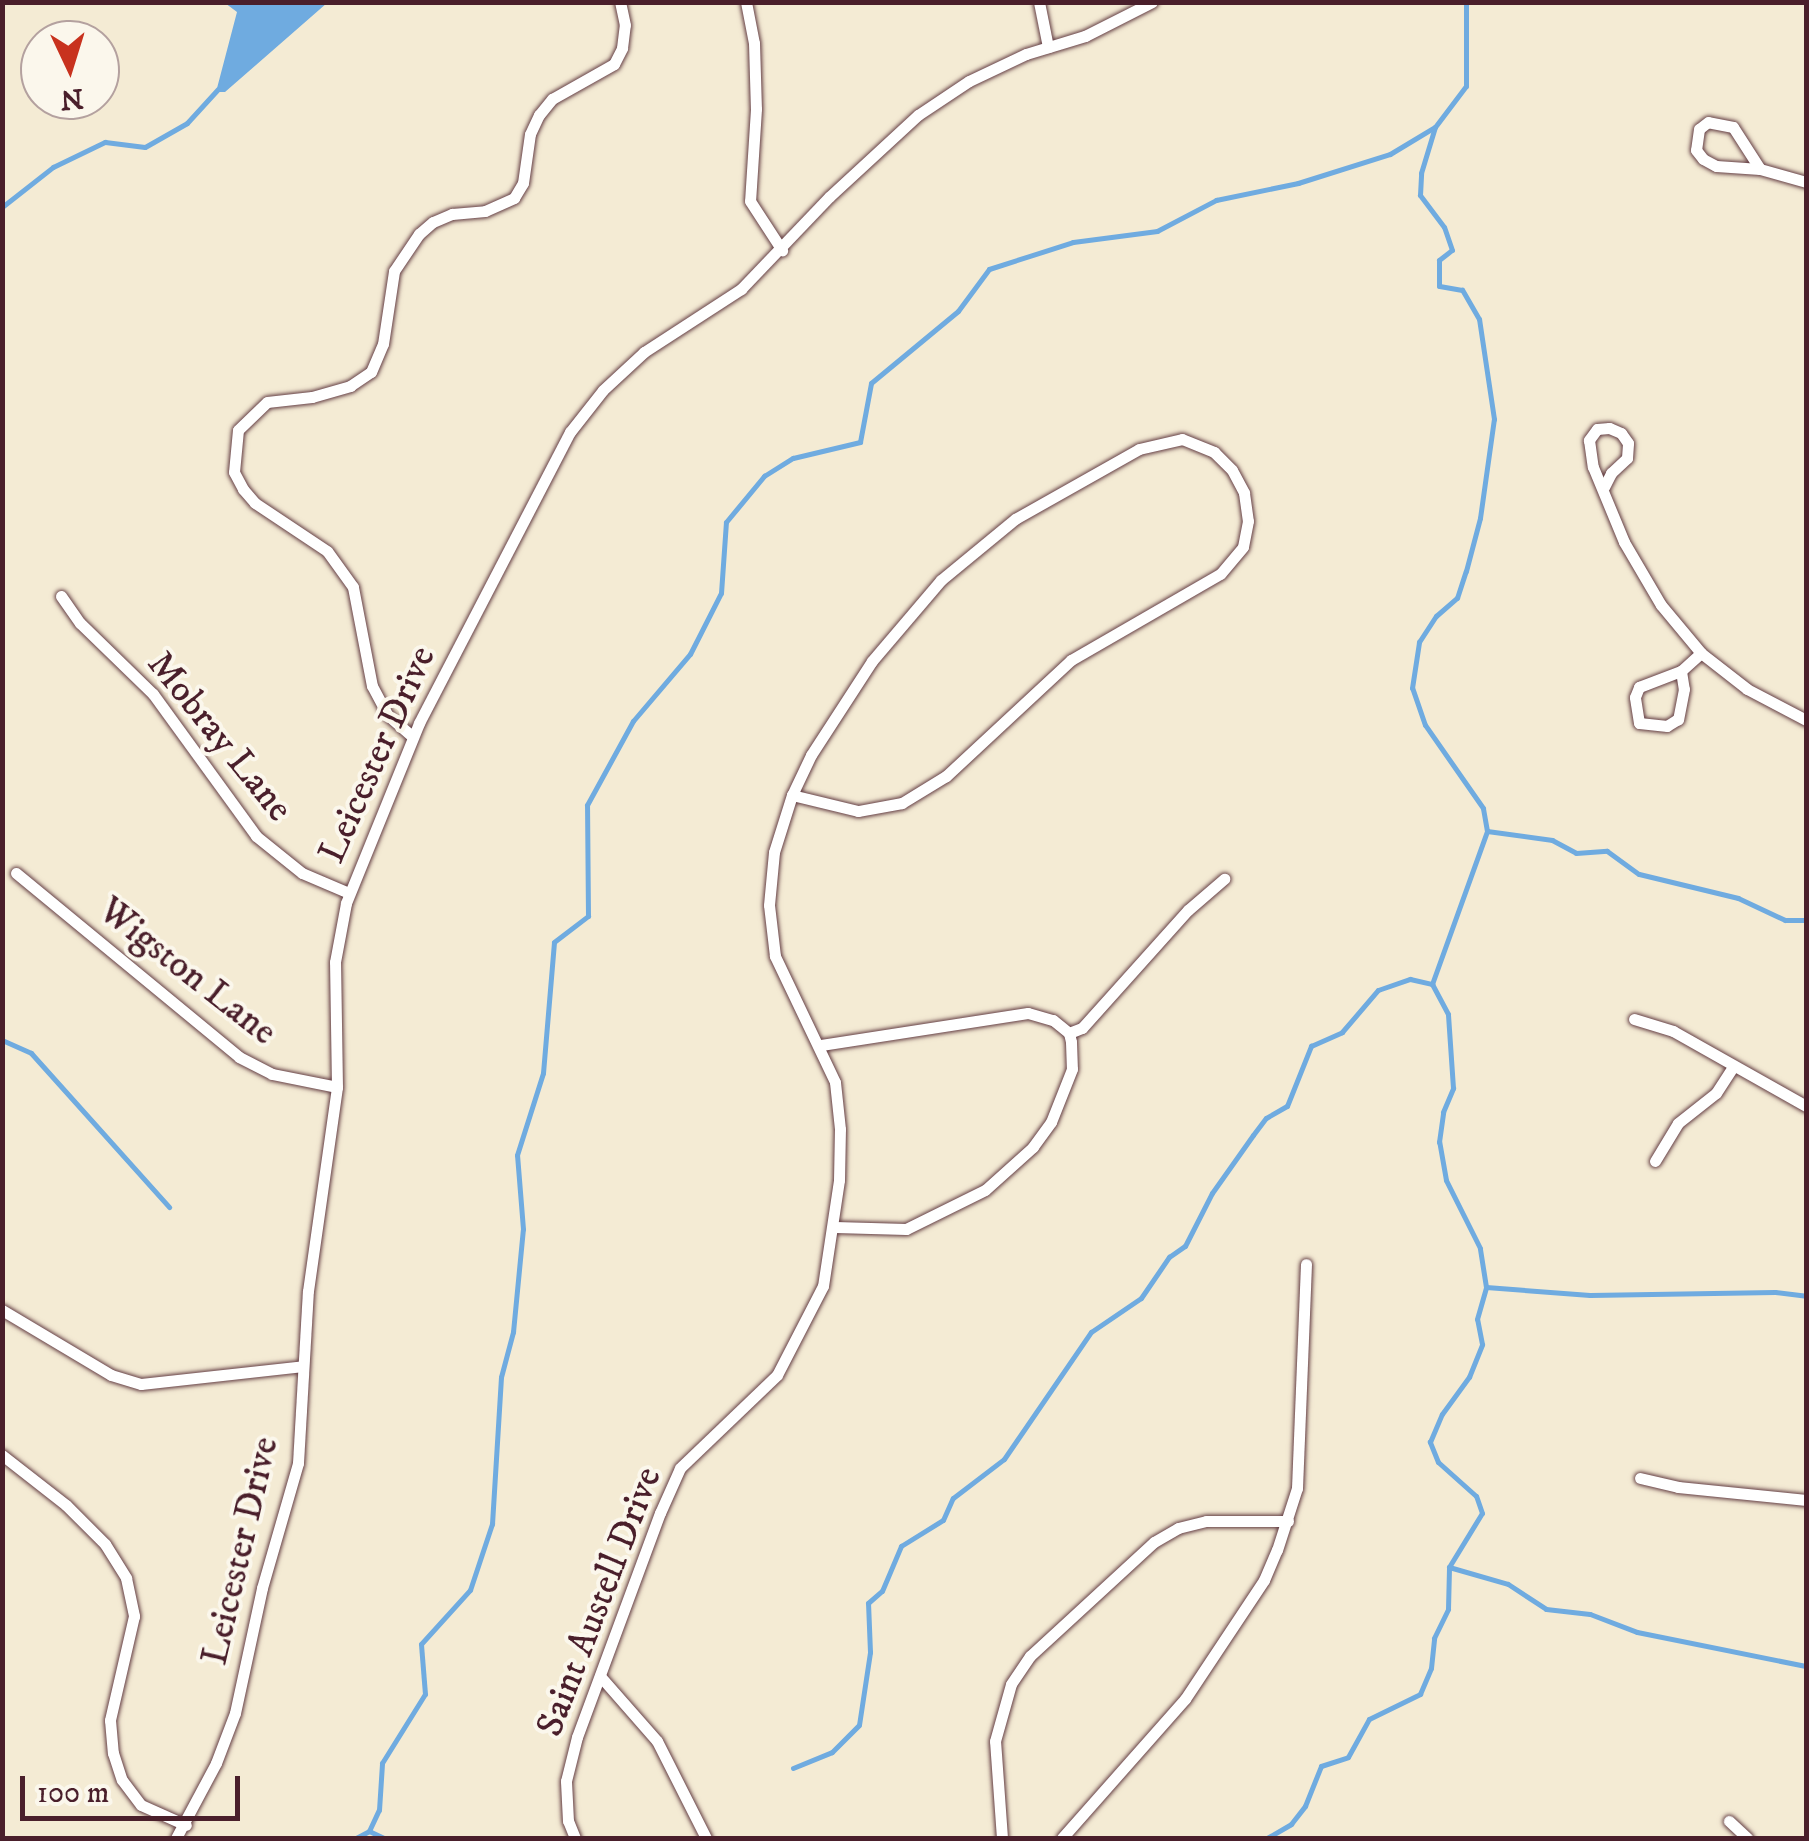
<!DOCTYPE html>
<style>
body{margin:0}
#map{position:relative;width:1809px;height:1841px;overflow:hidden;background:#f4ebd4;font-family:"IM FELL DW Pica",serif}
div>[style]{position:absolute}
.water>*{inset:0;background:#6fabe0}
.stream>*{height:5px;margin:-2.5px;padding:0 2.5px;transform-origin:2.5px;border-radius:2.5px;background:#6fabe0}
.roads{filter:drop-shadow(0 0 2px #643e44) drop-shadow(0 0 2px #643e44)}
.street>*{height:11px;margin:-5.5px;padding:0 5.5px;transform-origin:5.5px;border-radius:5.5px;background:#fff}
span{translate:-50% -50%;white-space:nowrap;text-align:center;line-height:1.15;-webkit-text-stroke:8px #fbf7ec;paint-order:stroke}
.street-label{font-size:38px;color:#4a1f2b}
.frame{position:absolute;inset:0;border:5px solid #4a1f2b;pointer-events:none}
.north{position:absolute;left:20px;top:20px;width:100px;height:100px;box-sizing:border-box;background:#fbf7ec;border:2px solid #b4a19f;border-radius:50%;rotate:176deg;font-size:28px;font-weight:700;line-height:40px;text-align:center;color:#4a1f2b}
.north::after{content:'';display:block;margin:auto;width:35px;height:45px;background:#c8321e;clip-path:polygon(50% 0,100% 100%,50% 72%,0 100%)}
.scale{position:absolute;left:20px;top:1776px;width:220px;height:45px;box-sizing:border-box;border:5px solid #4a1f2b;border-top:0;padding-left:12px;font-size:30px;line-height:35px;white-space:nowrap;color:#4a1f2b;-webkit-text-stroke:8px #fbf7ec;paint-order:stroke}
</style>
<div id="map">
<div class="water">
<i style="clip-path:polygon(225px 3px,327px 3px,225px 92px,216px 92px,237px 12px)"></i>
</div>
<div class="stream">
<i style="left:2px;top:207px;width:65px;rotate:-38.1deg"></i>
<i style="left:53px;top:167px;width:58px;rotate:-25.7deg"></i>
<i style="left:105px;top:142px;width:40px;rotate:7.1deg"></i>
<i style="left:145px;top:147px;width:48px;rotate:-29.7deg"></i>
<i style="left:187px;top:123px;width:46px;rotate:-47.6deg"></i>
<i style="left:1487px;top:831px;width:66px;rotate:7.9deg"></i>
<i style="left:1552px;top:840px;width:27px;rotate:28deg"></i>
<i style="left:1576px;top:853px;width:31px;rotate:-4deg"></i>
<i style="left:1607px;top:851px;width:39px;rotate:36deg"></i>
<i style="left:1639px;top:874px;width:102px;rotate:13.6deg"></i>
<i style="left:1738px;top:898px;width:52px;rotate:25.1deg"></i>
<i style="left:1785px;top:920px;width:21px"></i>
<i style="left:2px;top:1040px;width:32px;rotate:24deg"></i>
<i style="left:31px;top:1053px;width:207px;rotate:48.1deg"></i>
<i style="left:1486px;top:1287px;width:104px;rotate:4.4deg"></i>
<i style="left:1590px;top:1295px;width:185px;rotate:-0.9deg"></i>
<i style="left:1775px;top:1292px;width:31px;rotate:7deg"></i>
<i style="left:1449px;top:1567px;width:61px;rotate:16.1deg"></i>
<i style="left:1508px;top:1584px;width:45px;rotate:33.3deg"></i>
<i style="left:1546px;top:1609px;width:44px;rotate:6.5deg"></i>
<i style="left:1590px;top:1614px;width:50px;rotate:21deg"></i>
<i style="left:1637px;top:1632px;width:172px;rotate:11.4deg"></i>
<i style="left:793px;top:1768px;width:42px;rotate:-22.3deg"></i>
<i style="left:832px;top:1752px;width:38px;rotate:-45deg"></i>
<i style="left:859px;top:1725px;width:74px;rotate:-81.4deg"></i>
<i style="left:870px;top:1652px;width:49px;rotate:-92.3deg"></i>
<i style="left:868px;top:1603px;width:18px;rotate:-41deg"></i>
<i style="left:882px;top:1591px;width:49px;rotate:-67.1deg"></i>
<i style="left:901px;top:1546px;width:49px;rotate:-31.8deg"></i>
<i style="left:943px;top:1520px;width:24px;rotate:-66deg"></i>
<i style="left:953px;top:1498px;width:64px;rotate:-37.4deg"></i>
<i style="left:1004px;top:1459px;width:154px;rotate:-55.6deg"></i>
<i style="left:1091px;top:1332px;width:60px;rotate:-34.2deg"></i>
<i style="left:1141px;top:1298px;width:50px;rotate:-55.7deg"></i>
<i style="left:1169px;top:1257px;width:19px;rotate:-35deg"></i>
<i style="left:1185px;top:1246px;width:59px;rotate:-63deg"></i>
<i style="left:1212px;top:1193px;width:71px;rotate:-54.7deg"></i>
<i style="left:1253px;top:1135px;width:21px;rotate:-53deg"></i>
<i style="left:1266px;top:1118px;width:24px;rotate:-30deg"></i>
<i style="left:1287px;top:1106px;width:65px;rotate:-68.2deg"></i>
<i style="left:1311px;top:1046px;width:34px;rotate:-24deg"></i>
<i style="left:1342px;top:1032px;width:55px;rotate:-49.4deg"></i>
<i style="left:1378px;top:990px;width:34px;rotate:-19deg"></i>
<i style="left:1410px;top:979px;width:23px;rotate:13deg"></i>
<i style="left:369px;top:1831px;width:17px;rotate:25deg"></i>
<i style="left:356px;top:1838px;width:15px;rotate:-28deg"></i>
<i style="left:369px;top:1831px;width:23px;rotate:-65deg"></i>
<i style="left:379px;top:1810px;width:47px;rotate:-86.3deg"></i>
<i style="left:382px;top:1763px;width:81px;rotate:-58.1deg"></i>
<i style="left:425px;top:1694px;width:50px;rotate:-94.6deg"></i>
<i style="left:421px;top:1644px;width:73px;rotate:-47.8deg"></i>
<i style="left:470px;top:1590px;width:70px;rotate:-71.6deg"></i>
<i style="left:492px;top:1524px;width:147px;rotate:-86.5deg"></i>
<i style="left:501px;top:1377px;width:47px;rotate:-75.1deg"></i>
<i style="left:513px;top:1332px;width:103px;rotate:-84.5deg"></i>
<i style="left:523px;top:1229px;width:74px;rotate:-94.6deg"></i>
<i style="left:517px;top:1155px;width:86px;rotate:-72.4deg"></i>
<i style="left:543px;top:1073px;width:131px;rotate:-85.2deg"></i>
<i style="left:554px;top:942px;width:43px;rotate:-37.4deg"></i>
<i style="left:588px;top:916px;width:111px;rotate:-90.5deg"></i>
<i style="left:587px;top:805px;width:96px;rotate:-61.3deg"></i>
<i style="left:633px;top:721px;width:88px;rotate:-49.6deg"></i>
<i style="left:690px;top:654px;width:68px;rotate:-63.1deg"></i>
<i style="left:721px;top:593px;width:71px;rotate:-86deg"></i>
<i style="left:726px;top:522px;width:60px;rotate:-50.4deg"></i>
<i style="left:764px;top:476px;width:34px;rotate:-32deg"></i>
<i style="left:793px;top:458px;width:69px;rotate:-13.4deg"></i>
<i style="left:860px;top:442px;width:60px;rotate:-79.4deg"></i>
<i style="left:871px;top:383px;width:113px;rotate:-39.6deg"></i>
<i style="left:958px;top:311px;width:52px;rotate:-53.6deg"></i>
<i style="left:989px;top:269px;width:88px;rotate:-17.8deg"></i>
<i style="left:1073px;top:242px;width:85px;rotate:-7.5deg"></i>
<i style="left:1157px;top:231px;width:67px;rotate:-27.7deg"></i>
<i style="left:1216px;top:200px;width:84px;rotate:-11.7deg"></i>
<i style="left:1298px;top:183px;width:96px;rotate:-17.5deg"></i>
<i style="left:1390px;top:154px;width:52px;rotate:-31deg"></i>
<i style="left:1435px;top:127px;width:51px;rotate:-52.9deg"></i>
<i style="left:1466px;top:86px;width:84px;rotate:-90deg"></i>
<i style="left:1267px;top:1838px;width:28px;rotate:-30deg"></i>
<i style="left:1291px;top:1824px;width:23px;rotate:-52deg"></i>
<i style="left:1305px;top:1806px;width:43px;rotate:-68.2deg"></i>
<i style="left:1321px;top:1766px;width:28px;rotate:-18deg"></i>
<i style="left:1348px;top:1757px;width:43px;rotate:-61.1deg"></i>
<i style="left:1369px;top:1719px;width:57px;rotate:-26.1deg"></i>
<i style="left:1420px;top:1694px;width:28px;rotate:-67deg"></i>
<i style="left:1431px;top:1668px;width:30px;rotate:-84deg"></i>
<i style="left:1434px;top:1638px;width:32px;rotate:-64deg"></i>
<i style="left:1448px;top:1609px;width:42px;rotate:-88.6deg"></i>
<i style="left:1449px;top:1567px;width:63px;rotate:-58.6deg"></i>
<i style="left:1482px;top:1513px;width:18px;rotate:-109deg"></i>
<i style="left:1476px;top:1496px;width:51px;rotate:-138.2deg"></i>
<i style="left:1438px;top:1462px;width:22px;rotate:-112deg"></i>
<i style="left:1430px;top:1442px;width:30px;rotate:-67deg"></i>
<i style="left:1442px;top:1414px;width:46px;rotate:-53.9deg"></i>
<i style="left:1469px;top:1377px;width:35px;rotate:-68deg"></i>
<i style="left:1482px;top:1344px;width:25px;rotate:-101deg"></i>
<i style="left:1477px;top:1319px;width:33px;rotate:-74deg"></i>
<i style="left:1486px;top:1287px;width:39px;rotate:-99deg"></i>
<i style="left:1480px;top:1248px;width:76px;rotate:-116.6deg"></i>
<i style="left:1446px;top:1180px;width:39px;rotate:-100deg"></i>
<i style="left:1439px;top:1142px;width:30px;rotate:-82deg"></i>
<i style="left:1443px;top:1112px;width:26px;rotate:-67deg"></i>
<i style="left:1453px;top:1088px;width:74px;rotate:-93.9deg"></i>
<i style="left:1448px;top:1014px;width:34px;rotate:-118deg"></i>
<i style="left:1432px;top:984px;width:163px;rotate:-70.2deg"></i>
<i style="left:1487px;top:831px;width:23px;rotate:-100deg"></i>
<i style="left:1483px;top:808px;width:101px;rotate:-124.9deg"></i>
<i style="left:1425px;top:725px;width:39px;rotate:-109deg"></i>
<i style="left:1412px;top:688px;width:47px;rotate:-81.3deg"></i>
<i style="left:1419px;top:642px;width:31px;rotate:-57deg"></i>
<i style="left:1436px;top:616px;width:28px;rotate:-41deg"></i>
<i style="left:1457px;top:598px;width:28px;rotate:-72deg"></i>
<i style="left:1466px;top:571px;width:55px;rotate:-75.2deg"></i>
<i style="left:1480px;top:518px;width:100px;rotate:-82deg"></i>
<i style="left:1494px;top:419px;width:101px;rotate:-98.5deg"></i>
<i style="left:1479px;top:319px;width:34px;rotate:-120deg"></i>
<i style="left:1462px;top:290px;width:23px;rotate:-170deg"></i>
<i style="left:1439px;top:286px;width:26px;rotate:-90deg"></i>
<i style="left:1439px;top:260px;width:16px;rotate:-38deg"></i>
<i style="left:1452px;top:250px;width:24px;rotate:-109deg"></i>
<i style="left:1444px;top:227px;width:40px;rotate:-127deg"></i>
<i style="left:1420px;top:195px;width:22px;rotate:-87deg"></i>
<i style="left:1421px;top:173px;width:48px;rotate:-73.1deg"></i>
</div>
<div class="roads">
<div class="street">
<i style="left:746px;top:2px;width:42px;rotate:79deg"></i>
<i style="left:754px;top:43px;width:66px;rotate:88.3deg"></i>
<i style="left:756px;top:109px;width:92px;rotate:93.7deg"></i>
<i style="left:750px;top:201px;width:59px;rotate:56.9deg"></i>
<i style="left:1039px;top:2px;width:46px;rotate:78.7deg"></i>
<i style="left:1760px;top:169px;width:50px;rotate:-122.7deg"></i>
<i style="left:1733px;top:127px;width:25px;rotate:-169deg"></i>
<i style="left:1708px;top:122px;width:11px;rotate:142deg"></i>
<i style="left:1699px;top:129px;width:21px;rotate:98deg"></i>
<i style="left:1696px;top:150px;width:11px;rotate:52deg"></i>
<i style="left:1703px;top:159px;width:15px;rotate:28deg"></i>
<i style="left:1716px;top:166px;width:44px;rotate:3.9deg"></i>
<i style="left:1760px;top:169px;width:48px;rotate:15.8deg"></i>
<i style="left:1182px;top:439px;width:35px;rotate:22deg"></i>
<i style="left:1214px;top:452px;width:25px;rotate:45deg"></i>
<i style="left:1232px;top:470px;width:26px;rotate:62deg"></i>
<i style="left:1244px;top:493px;width:28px;rotate:82deg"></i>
<i style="left:1248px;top:521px;width:26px;rotate:101deg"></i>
<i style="left:1243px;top:547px;width:35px;rotate:130deg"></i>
<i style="left:1220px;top:574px;width:172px;rotate:150deg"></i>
<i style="left:1071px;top:660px;width:171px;rotate:137.1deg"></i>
<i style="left:946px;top:776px;width:52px;rotate:148.5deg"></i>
<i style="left:902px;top:803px;width:45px;rotate:169.7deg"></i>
<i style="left:858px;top:811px;width:68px;rotate:-166.4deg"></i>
<i style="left:792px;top:795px;width:44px;rotate:-64.6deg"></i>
<i style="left:811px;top:755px;width:112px;rotate:-57deg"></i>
<i style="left:872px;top:661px;width:106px;rotate:-49.6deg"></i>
<i style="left:941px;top:580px;width:96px;rotate:-39.5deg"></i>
<i style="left:1015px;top:519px;width:142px;rotate:-29.4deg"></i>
<i style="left:1139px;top:449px;width:44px;rotate:-13.1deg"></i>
<i style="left:1604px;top:487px;width:16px;rotate:-63deg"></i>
<i style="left:1611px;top:473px;width:22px;rotate:-43deg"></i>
<i style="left:1627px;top:458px;width:15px;rotate:-86deg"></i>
<i style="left:1628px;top:443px;width:12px;rotate:-125deg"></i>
<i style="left:1621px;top:433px;width:13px;rotate:-157deg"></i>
<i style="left:1609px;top:428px;width:12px;rotate:175deg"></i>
<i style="left:1597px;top:429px;width:14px;rotate:126deg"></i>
<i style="left:1589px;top:440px;width:27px;rotate:82deg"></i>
<i style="left:1593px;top:467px;width:81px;rotate:67.5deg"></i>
<i style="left:1624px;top:542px;width:73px;rotate:59.6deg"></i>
<i style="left:1661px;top:605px;width:62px;rotate:50.2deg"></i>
<i style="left:1701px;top:653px;width:58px;rotate:38deg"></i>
<i style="left:1747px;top:689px;width:67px;rotate:27.7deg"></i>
<i style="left:61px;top:596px;width:33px;rotate:55deg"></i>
<i style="left:80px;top:623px;width:102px;rotate:44.2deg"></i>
<i style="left:153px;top:694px;width:175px;rotate:54deg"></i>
<i style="left:256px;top:836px;width:59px;rotate:38.8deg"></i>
<i style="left:302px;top:873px;width:51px;rotate:23.1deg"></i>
<i style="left:1681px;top:671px;width:18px;rotate:81deg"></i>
<i style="left:1684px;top:689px;width:31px;rotate:101deg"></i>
<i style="left:1678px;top:719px;width:13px;rotate:148deg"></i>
<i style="left:1667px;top:726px;width:28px;rotate:-174deg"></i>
<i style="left:1639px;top:723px;width:26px;rotate:-99deg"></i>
<i style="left:1635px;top:697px;width:11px;rotate:-68deg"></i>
<i style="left:1639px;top:687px;width:45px;rotate:-20.9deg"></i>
<i style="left:1681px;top:671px;width:27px;rotate:-42deg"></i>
<i style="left:413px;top:737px;width:35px;rotate:-139deg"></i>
<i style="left:387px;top:714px;width:32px;rotate:-118deg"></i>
<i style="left:372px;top:686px;width:101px;rotate:-100.9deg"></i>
<i style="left:353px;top:587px;width:44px;rotate:-125.8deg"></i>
<i style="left:327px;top:551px;width:87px;rotate:-146.3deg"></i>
<i style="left:255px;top:503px;width:18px;rotate:-131deg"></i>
<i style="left:243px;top:489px;width:19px;rotate:-118deg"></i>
<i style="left:234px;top:472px;width:42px;rotate:-84.6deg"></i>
<i style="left:238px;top:430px;width:40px;rotate:-44deg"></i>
<i style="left:267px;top:402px;width:45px;rotate:-6.3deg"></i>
<i style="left:312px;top:397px;width:40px;rotate:-16deg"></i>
<i style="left:350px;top:386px;width:25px;rotate:-34deg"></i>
<i style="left:371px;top:372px;width:30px;rotate:-67deg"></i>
<i style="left:383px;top:344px;width:74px;rotate:-81.4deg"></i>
<i style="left:394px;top:271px;width:45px;rotate:-56deg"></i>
<i style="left:419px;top:234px;width:18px;rotate:-41deg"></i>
<i style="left:433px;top:222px;width:21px;rotate:-23deg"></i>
<i style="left:452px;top:214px;width:33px;rotate:-5deg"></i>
<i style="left:485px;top:211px;width:32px;rotate:-24deg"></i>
<i style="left:514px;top:198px;width:17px;rotate:-59deg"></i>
<i style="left:523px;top:183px;width:49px;rotate:-81.9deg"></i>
<i style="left:530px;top:134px;width:21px;rotate:-65deg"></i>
<i style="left:539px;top:115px;width:21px;rotate:-51deg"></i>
<i style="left:552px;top:99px;width:71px;rotate:-29.4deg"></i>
<i style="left:614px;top:64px;width:18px;rotate:-63deg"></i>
<i style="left:622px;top:48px;width:23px;rotate:-83deg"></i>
<i style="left:625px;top:25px;width:24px;rotate:-102deg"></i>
<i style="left:16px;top:873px;width:289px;rotate:39.5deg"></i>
<i style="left:239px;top:1057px;width:37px;rotate:27deg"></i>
<i style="left:272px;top:1074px;width:66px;rotate:11.3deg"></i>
<i style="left:1634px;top:1019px;width:41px;rotate:17.1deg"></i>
<i style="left:1673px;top:1031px;width:153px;rotate:29.4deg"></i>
<i style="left:1069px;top:1033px;width:14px;rotate:-21deg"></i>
<i style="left:1082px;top:1028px;width:159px;rotate:-48.1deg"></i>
<i style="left:1188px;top:910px;width:48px;rotate:-40.7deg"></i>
<i style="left:821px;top:1045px;width:209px;rotate:-8.8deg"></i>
<i style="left:1028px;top:1013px;width:26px;rotate:16deg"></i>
<i style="left:1053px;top:1020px;width:21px;rotate:39deg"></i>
<i style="left:1069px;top:1033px;width:9px;rotate:77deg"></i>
<i style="left:1071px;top:1042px;width:27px;rotate:88deg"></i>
<i style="left:1072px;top:1069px;width:57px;rotate:111.6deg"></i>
<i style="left:1051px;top:1122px;width:31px;rotate:126deg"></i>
<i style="left:1033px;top:1147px;width:64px;rotate:138.1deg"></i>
<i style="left:985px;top:1190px;width:88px;rotate:153.7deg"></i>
<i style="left:906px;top:1229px;width:71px;rotate:-178.4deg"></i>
<i style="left:1655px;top:1161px;width:44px;rotate:-58.8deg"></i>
<i style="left:1678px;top:1123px;width:48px;rotate:-38.3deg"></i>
<i style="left:1716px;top:1093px;width:31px;rotate:-57deg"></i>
<i style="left:2px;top:1310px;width:127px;rotate:30.8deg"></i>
<i style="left:111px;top:1375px;width:31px;rotate:17deg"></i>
<i style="left:141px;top:1384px;width:163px;rotate:-6.3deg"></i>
<i style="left:2px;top:1455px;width:81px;rotate:38deg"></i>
<i style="left:66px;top:1505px;width:55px;rotate:45deg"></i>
<i style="left:105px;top:1544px;width:40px;rotate:58deg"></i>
<i style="left:126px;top:1578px;width:39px;rotate:78deg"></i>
<i style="left:134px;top:1616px;width:107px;rotate:103deg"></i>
<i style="left:110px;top:1720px;width:33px;rotate:85deg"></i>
<i style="left:113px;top:1753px;width:28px;rotate:72deg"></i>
<i style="left:122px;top:1780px;width:31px;rotate:53deg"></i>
<i style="left:141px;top:1805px;width:49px;rotate:24deg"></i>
<i style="left:1640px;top:1478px;width:39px;rotate:13deg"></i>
<i style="left:1678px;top:1487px;width:129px;rotate:5.8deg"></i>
<i style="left:600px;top:1676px;width:86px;rotate:48.8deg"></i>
<i style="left:657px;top:1741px;width:109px;rotate:63.2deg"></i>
<i style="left:1729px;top:1821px;width:25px;rotate:43deg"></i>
<i style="left:176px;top:1838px;width:85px;rotate:-61.9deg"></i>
<i style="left:216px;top:1763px;width:53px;rotate:-69.2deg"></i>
<i style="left:235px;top:1713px;width:128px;rotate:-77.8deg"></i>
<i style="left:262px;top:1588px;width:130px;rotate:-73.9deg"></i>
<i style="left:298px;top:1463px;width:172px;rotate:-86.7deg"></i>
<i style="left:308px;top:1291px;width:206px;rotate:-81.9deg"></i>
<i style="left:337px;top:1087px;width:125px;rotate:-90.9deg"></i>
<i style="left:335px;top:962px;width:60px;rotate:-79.4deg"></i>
<i style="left:346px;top:903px;width:194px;rotate:-67.9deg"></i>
<i style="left:419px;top:723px;width:328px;rotate:-62.6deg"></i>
<i style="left:570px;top:432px;width:53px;rotate:-51.8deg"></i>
<i style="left:603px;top:390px;width:56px;rotate:-42.8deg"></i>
<i style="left:644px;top:352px;width:116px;rotate:-33deg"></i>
<i style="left:741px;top:289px;width:127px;rotate:-46.3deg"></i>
<i style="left:829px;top:197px;width:121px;rotate:-42.7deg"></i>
<i style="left:918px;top:115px;width:61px;rotate:-33.7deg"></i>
<i style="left:969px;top:81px;width:63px;rotate:-25.3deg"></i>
<i style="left:1026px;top:54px;width:62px;rotate:-17deg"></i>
<i style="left:1085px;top:36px;width:75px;rotate:-26.9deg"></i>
<i style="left:575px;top:1838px;width:18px;rotate:-112deg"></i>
<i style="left:568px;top:1821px;width:40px;rotate:-92.9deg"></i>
<i style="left:566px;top:1781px;width:45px;rotate:-76deg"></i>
<i style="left:577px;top:1737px;width:239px;rotate:-69.7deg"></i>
<i style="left:660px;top:1513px;width:49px;rotate:-66deg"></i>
<i style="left:680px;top:1468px;width:134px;rotate:-43.8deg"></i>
<i style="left:777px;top:1375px;width:100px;rotate:-62.7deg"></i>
<i style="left:823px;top:1286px;width:107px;rotate:-81.4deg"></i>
<i style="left:839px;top:1180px;width:51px;rotate:-88.9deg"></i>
<i style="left:840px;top:1129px;width:47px;rotate:-96.1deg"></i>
<i style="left:835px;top:1082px;width:140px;rotate:-115.5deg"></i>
<i style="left:775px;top:956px;width:51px;rotate:-96.7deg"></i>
<i style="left:769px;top:905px;width:53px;rotate:-84.6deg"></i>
<i style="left:774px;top:852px;width:60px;rotate:-72.5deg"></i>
<i style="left:1002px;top:1838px;width:97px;rotate:-94.1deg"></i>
<i style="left:995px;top:1741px;width:59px;rotate:-74.3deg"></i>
<i style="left:1011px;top:1684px;width:34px;rotate:-56deg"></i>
<i style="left:1030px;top:1656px;width:168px;rotate:-42.6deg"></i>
<i style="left:1154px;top:1542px;width:28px;rotate:-30deg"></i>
<i style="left:1178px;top:1528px;width:29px;rotate:-14deg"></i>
<i style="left:1206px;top:1521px;width:82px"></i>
<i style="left:1062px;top:1838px;width:186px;rotate:-48.5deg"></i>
<i style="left:1185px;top:1699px;width:143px;rotate:-56.4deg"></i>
<i style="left:1264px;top:1580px;width:33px;rotate:-67deg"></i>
<i style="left:1277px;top:1550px;width:65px;rotate:-72.1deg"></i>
<i style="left:1297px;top:1488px;width:224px;rotate:-87.7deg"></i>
</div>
</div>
<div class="street-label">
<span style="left:219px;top:737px;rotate:51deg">Mobray Lane</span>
<span style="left:378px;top:755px;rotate:-66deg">Leicester Drive</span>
<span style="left:187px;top:972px;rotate:38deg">Wigston Lane</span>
<span style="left:241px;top:1551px;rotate:-77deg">Leicester Drive</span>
<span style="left:600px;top:1602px;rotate:-69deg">Saint Austell Drive</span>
</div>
<div class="frame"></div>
<div class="north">N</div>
<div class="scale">100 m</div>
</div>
